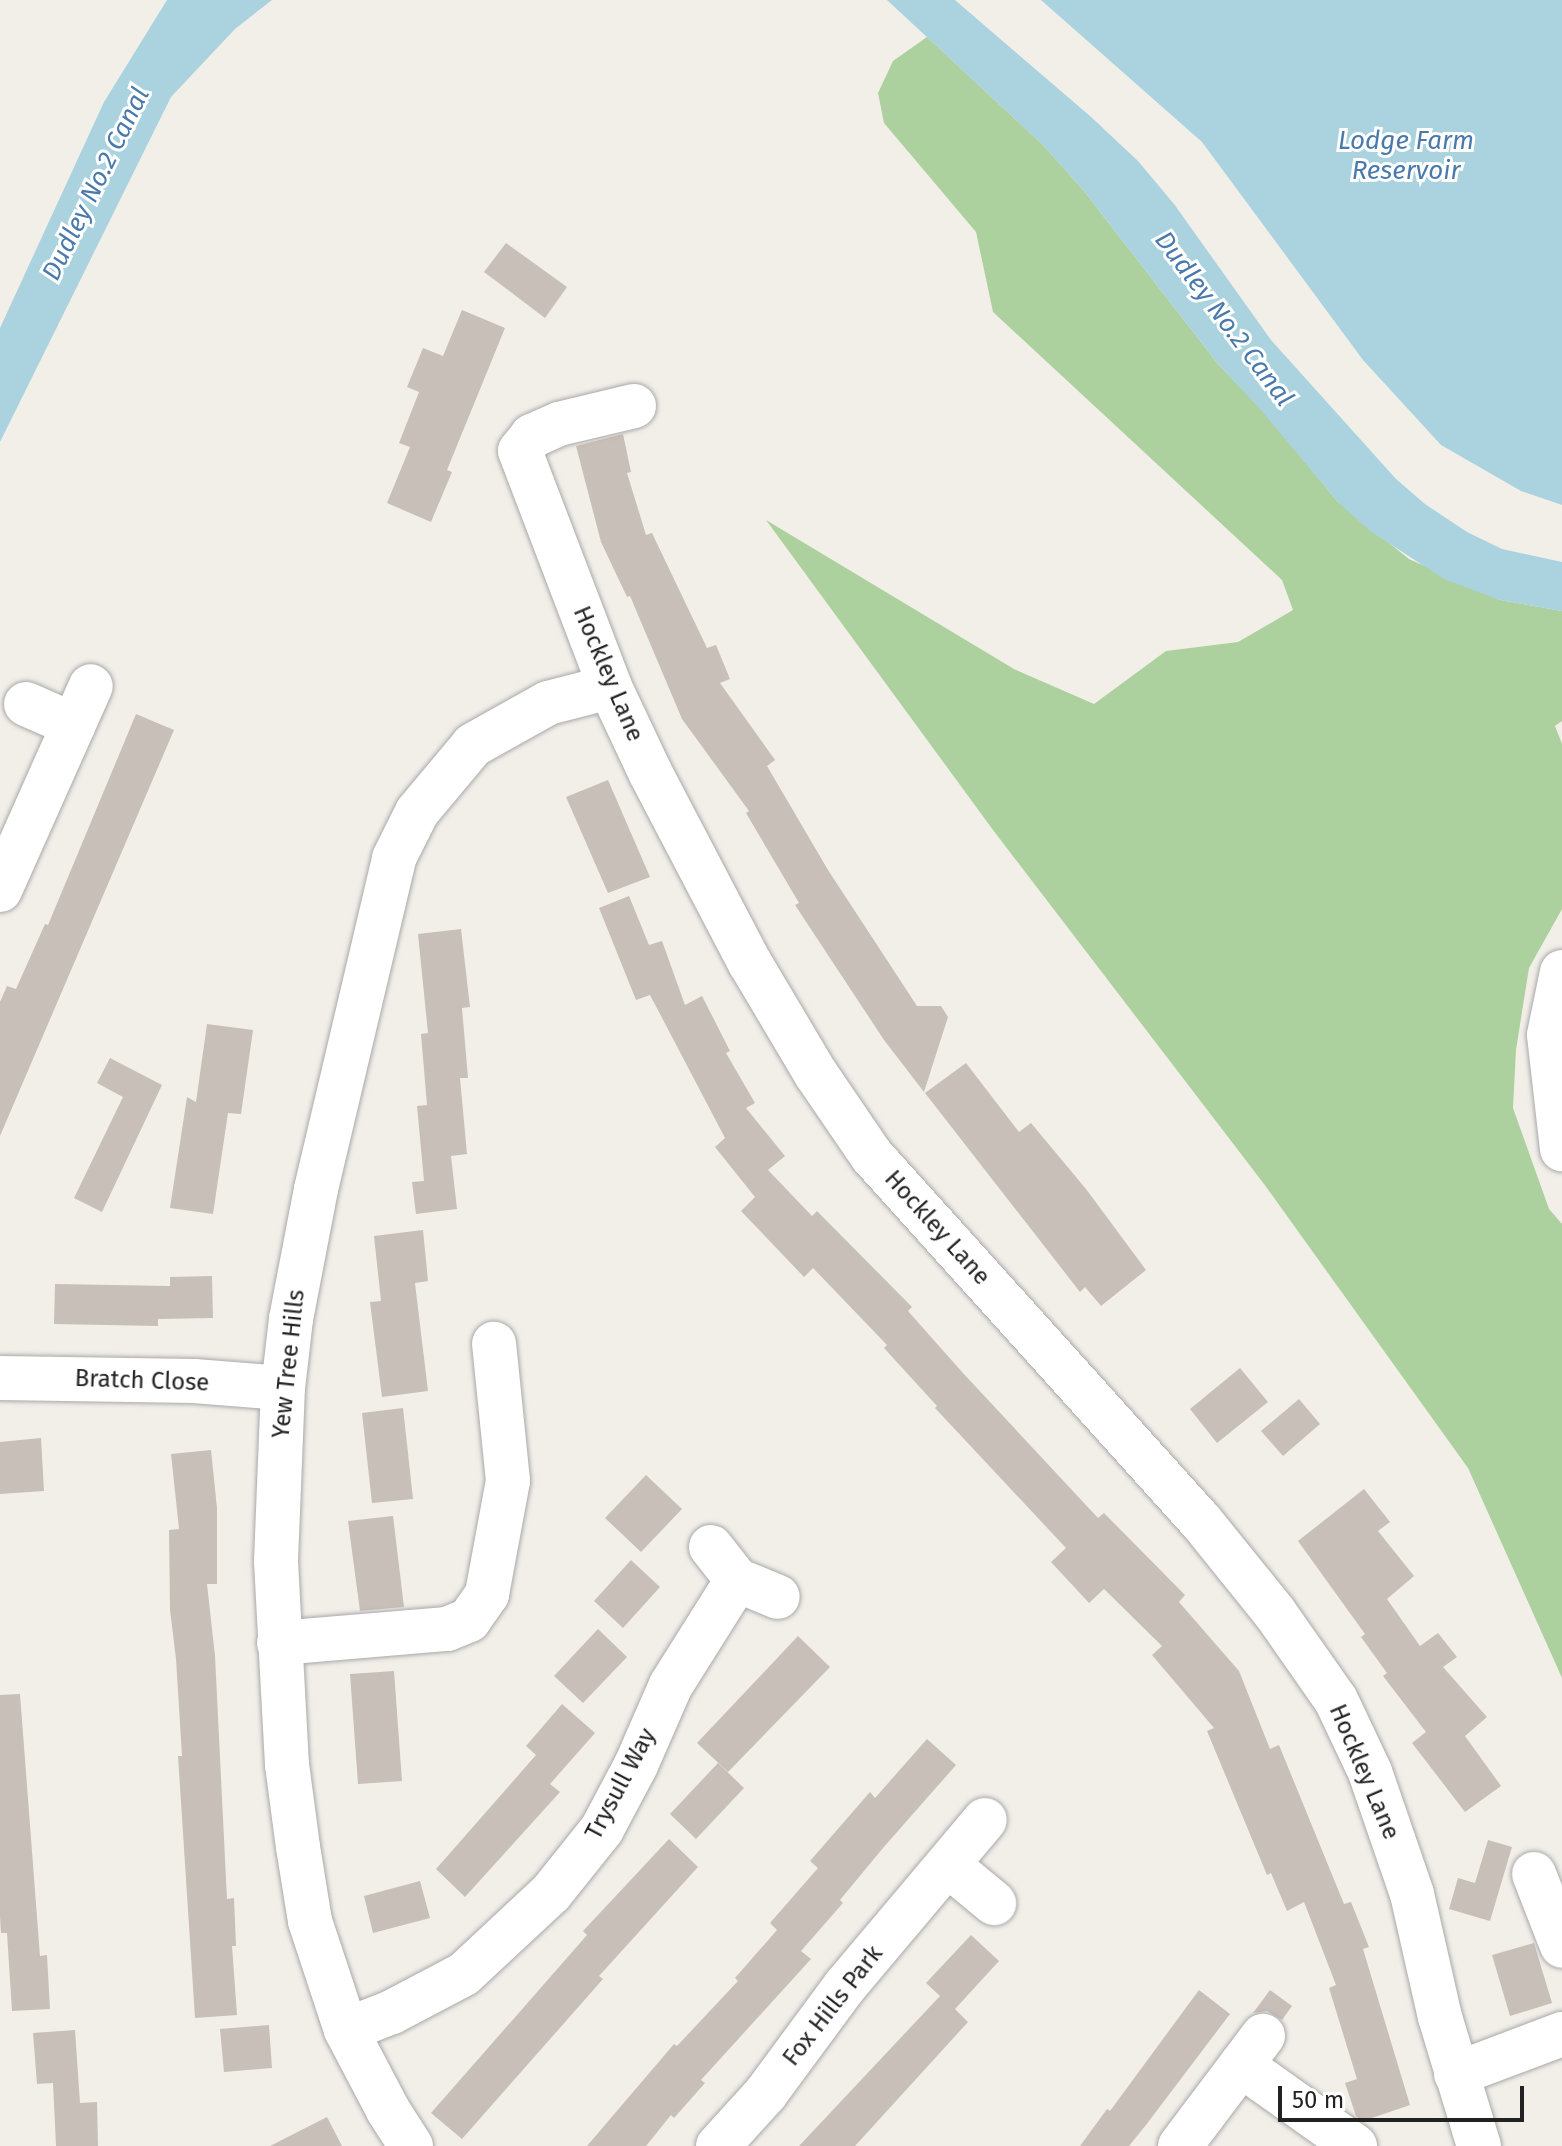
<!DOCTYPE html>
<style>
body{margin:0}
#map{position:relative;width:1562px;height:2146px;overflow:hidden;background:#f2efe9;font-family:"Fira Sans",sans-serif}
div>[style]{position:absolute}
.forest>*{inset:0;background:#add19e}
.water>*{inset:0;background:#aad3df}
.building>*{inset:0;background:#c7bfb8}
.roads{filter:drop-shadow(0 0 2px #a9a9a9) drop-shadow(0 0 2px #a9a9a9)}
.minor>*{height:44px;margin:-22px;padding:0 22px;transform-origin:22px;border-radius:22px;background:#fff}
span{translate:-50% -50%;white-space:nowrap;text-align:center;line-height:1.15;-webkit-text-stroke:6px #fff;paint-order:stroke}
.street-label{font-size:24px;color:#222}
.water-label{font-size:26px;color:#4a7aab;font-style:italic}
.scale{position:absolute;left:1278px;top:2086px;width:246px;height:36px;box-sizing:border-box;border:4px solid #222;border-top:0;padding-left:10px;font-size:24px;line-height:28px;white-space:nowrap;color:#222;-webkit-text-stroke:6px #fff;paint-order:stroke}
</style>
<div id="map">
<div class="forest">
<i style="clip-path:polygon(927px 37px,1043px 145px,1084px 191px,1218px 364px,1261px 409px,1338px 502px,1409px 559px,1500px 600px,1562px 611px,1562px 721px,1555px 726px,1562px 744px,1562px 909px,1529px 968px,1516px 1050px,1513px 1108px,1549px 1209px,1562px 1224px,1562px 1678px,1468px 1468px,1264px 1184px,993px 830px,766px 520px,1014px 669px,1094px 704px,1166px 651px,1238px 642px,1293px 610px,1282px 580px,993px 312px,976px 232px,884px 123px,878px 93px,893px 61px)"></i>
</div>
<div class="water">
<i style="clip-path:polygon(167px 0,272px 0,235px 29px,171px 97px,0 442px,0 328px,104px 102px)"></i>
<i style="clip-path:polygon(887px 0,955px 0,1090px 116px,1138px 161px,1174px 204px,1271px 340px,1396px 479px,1425px 504px,1467px 532px,1502px 549px,1562px 562px,1562px 611px,1500px 600px,1444px 579px,1370px 531px,1338px 502px,1261px 410px,1218px 364px,1084px 191px,1043px 145px)"></i>
<i style="clip-path:polygon(1041px 0,1562px 0,1562px 505px,1521px 491px,1441px 445px,1363px 360px,1202px 142px)"></i>
</div>
<div class="building">
<i style="clip-path:polygon(506px 243px,567px 287px,545px 318px,484px 272px)"></i>
<i style="clip-path:polygon(462px 310px,505px 328px,447px 470px,452px 472px,431px 522px,387px 503px,410px 447px,399px 443px,419px 392px,407px 387px,423px 348px,443px 356px)"></i>
<i style="clip-path:polygon(623px 434px,631px 472px,627px 473px,646px 535px,652px 533px,707px 648px,716px 645px,730px 679px,720px 683px,775px 760px,767px 766px,828px 870px,917px 1006px,941px 1006px,948px 1017px,924px 1092px,884px 1040px,795px 905px,799px 903px,746px 813px,749px 811px,682px 719px,630px 596px,627px 597px,601px 542px,576px 446px)"></i>
<i style="clip-path:polygon(136px 714px,174px 730px,0 1136px,0 1002px,7px 986px,16px 989px,45px 924px,48px 925px)"></i>
<i style="clip-path:polygon(608px 780px,650px 877px,608px 893px,566px 797px)"></i>
<i style="clip-path:polygon(629px 896px,649px 945px,662px 941px,685px 1005px,702px 996px,730px 1051px,726px 1053px,755px 1103px,746px 1108px,785px 1156px,768px 1170px,812px 1216px,817px 1211px,912px 1307px,908px 1311px,962px 1372px,1098px 1518px,1104px 1513px,1185px 1595px,1179px 1602px,1239px 1671px,1270px 1749px,1279px 1745px,1344px 1904px,1351px 1902px,1369px 1947px,1363px 1949px,1410px 2105px,1363px 2121px,1356px 2116px,1345px 2083px,1357px 2079px,1329px 1988px,1336px 1985px,1304px 1902px,1287px 1911px,1271px 1873px,1267px 1875px,1207px 1731px,1214px 1728px,1152px 1655px,1162px 1646px,1104px 1589px,1089px 1603px,1051px 1562px,1066px 1548px,935px 1408px,937px 1406px,884px 1348px,887px 1345px,813px 1268px,804px 1277px,741px 1211px,755px 1197px,715px 1147px,725px 1138px,650px 995px,636px 1000px,599px 908px)"></i>
<i style="clip-path:polygon(461px 929px,470px 1007px,462px 1008px,468px 1078px,460px 1078px,467px 1154px,451px 1156px,457px 1209px,416px 1214px,412px 1182px,424px 1181px,417px 1106px,427px 1105px,421px 1034px,428px 1033px,418px 934px)"></i>
<i style="clip-path:polygon(207px 1024px,253px 1030px,241px 1114px,228px 1113px,213px 1214px,170px 1208px,187px 1097px,196px 1102px)"></i>
<i style="clip-path:polygon(110px 1058px,162px 1085px,102px 1212px,74px 1198px,123px 1097px,97px 1083px)"></i>
<i style="clip-path:polygon(966px 1063px,1019px 1132px,1031px 1123px,1086px 1189px,1146px 1270px,1101px 1306px,1085px 1287px,1080px 1292px,925px 1093px)"></i>
<i style="clip-path:polygon(423px 1230px,428px 1281px,415px 1283px,428px 1391px,382px 1397px,370px 1302px,381px 1301px,374px 1236px)"></i>
<i style="clip-path:polygon(212px 1276px,213px 1318px,158px 1319px,158px 1326px,54px 1324px,55px 1284px,170px 1286px,170px 1277px)"></i>
<i style="clip-path:polygon(1240px 1368px,1268px 1402px,1217px 1443px,1190px 1409px)"></i>
<i style="clip-path:polygon(1299px 1399px,1320px 1424px,1283px 1456px,1261px 1431px)"></i>
<i style="clip-path:polygon(403px 1408px,413px 1499px,372px 1503px,362px 1413px)"></i>
<i style="clip-path:polygon(41px 1438px,44px 1491px,0 1494px,0 1442px)"></i>
<i style="clip-path:polygon(211px 1450px,217px 1508px,217px 1584px,207px 1584px,215px 1656px,227px 1899px,234px 1898px,236px 1946px,232px 1946px,237px 2015px,195px 2018px,178px 1756px,182px 1756px,176px 1659px,170px 1610px,169px 1530px,179px 1529px,171px 1454px)"></i>
<i style="clip-path:polygon(646px 1475px,682px 1509px,641px 1552px,605px 1518px)"></i>
<i style="clip-path:polygon(1364px 1489px,1390px 1522px,1378px 1531px,1414px 1576px,1387px 1599px,1420px 1646px,1438px 1633px,1457px 1657px,1443px 1667px,1487px 1717px,1465px 1736px,1501px 1786px,1465px 1812px,1412px 1743px,1426px 1732px,1383px 1676px,1387px 1673px,1361px 1637px,1365px 1634px,1298px 1541px)"></i>
<i style="clip-path:polygon(393px 1516px,404px 1607px,360px 1611px,348px 1521px)"></i>
<i style="clip-path:polygon(631px 1560px,660px 1587px,623px 1628px,594px 1601px)"></i>
<i style="clip-path:polygon(598px 1629px,627px 1657px,583px 1703px,554px 1676px)"></i>
<i style="clip-path:polygon(798px 1636px,830px 1667px,728px 1772px,697px 1743px)"></i>
<i style="clip-path:polygon(394px 1671px,402px 1781px,358px 1784px,350px 1674px)"></i>
<i style="clip-path:polygon(20px 1694px,40px 1956px,47px 1955px,50px 2009px,12px 2011px,7px 1933px,1px 1933px,0 1916px,0 1695px)"></i>
<i style="clip-path:polygon(562px 1704px,595px 1733px,550px 1784px,560px 1792px,465px 1897px,436px 1869px,536px 1755px,526px 1746px)"></i>
<i style="clip-path:polygon(927px 1739px,956px 1765px,883px 1848px,840px 1900px,843px 1903px,801px 1951px,811px 1959px,701px 2080px,705px 2083px,674px 2118px,671px 2115px,646px 2146px,587px 2146px,674px 2044px,677px 2046px,738px 1981px,735px 1978px,777px 1930px,770px 1923px,818px 1868px,810px 1861px,870px 1792px,875px 1798px)"></i>
<i style="clip-path:polygon(718px 1763px,744px 1788px,696px 1839px,670px 1814px)"></i>
<i style="clip-path:polygon(669px 1839px,698px 1867px,599px 1976px,603px 1979px,462px 2139px,431px 2113px,587px 1935px,583px 1931px)"></i>
<i style="clip-path:polygon(1488px 1840px,1512px 1847px,1490px 1921px,1449px 1909px,1458px 1878px,1475px 1883px)"></i>
<i style="clip-path:polygon(420px 1881px,430px 1918px,373px 1933px,364px 1896px)"></i>
<i style="clip-path:polygon(971px 1935px,999px 1961px,955px 2009px,968px 2022px,855px 2146px,799px 2146px,940px 1996px,926px 1983px)"></i>
<i style="clip-path:polygon(1534px 1943px,1552px 2003px,1510px 2016px,1492px 1955px)"></i>
<i style="clip-path:polygon(1199px 1990px,1230px 2014px,1146px 2125px,1129px 2146px,1080px 2146px,1107px 2109px,1110px 2111px)"></i>
<i style="clip-path:polygon(1270px 1990px,1292px 2006px,1282px 2020px,1267px 2011px,1253px 2013px)"></i>
<i style="clip-path:polygon(269px 2025px,272px 2068px,224px 2072px,220px 2029px)"></i>
<i style="clip-path:polygon(75px 2030px,80px 2103px,97px 2102px,98px 2146px,56px 2146px,53px 2083px,37px 2084px,33px 2033px)"></i>
<i style="clip-path:polygon(327px 2117px,342px 2146px,270px 2146px)"></i>
</div>
<div class="roads">
<div class="minor">
<i style="left:634px;top:406px;width:77px;rotate:166.5deg"></i>
<i style="left:559px;top:424px;width:30px;rotate:156deg"></i>
<i style="left:532px;top:436px;width:19px;rotate:129deg"></i>
<i style="left:520px;top:451px;width:253px;rotate:69.1deg"></i>
<i style="left:610px;top:687px;width:96px;rotate:64.8deg"></i>
<i style="left:651px;top:774px;width:213px;rotate:62.4deg"></i>
<i style="left:750px;top:963px;width:129px;rotate:59.3deg"></i>
<i style="left:816px;top:1074px;width:99px;rotate:55.7deg"></i>
<i style="left:872px;top:1156px;width:490px;rotate:48deg"></i>
<i style="left:1200px;top:1520px;width:119px;rotate:51.1deg"></i>
<i style="left:1275px;top:1613px;width:106px;rotate:55deg"></i>
<i style="left:1336px;top:1700px;width:80px;rotate:64.7deg"></i>
<i style="left:1370px;top:1772px;width:129px;rotate:71deg"></i>
<i style="left:1412px;top:1894px;width:126px;rotate:77.2deg"></i>
<i style="left:1440px;top:2017px;width:135px;rotate:73.2deg"></i>
<i style="left:26px;top:704px;width:52px;rotate:23.6deg"></i>
<i style="left:0;top:890px;width:223px;rotate:-66deg"></i>
<i style="left:1562px;top:972px;width:64px;rotate:101.7deg"></i>
<i style="left:1549px;top:1035px;width:115px;rotate:83.5deg"></i>
<i style="left:0;top:1378px;width:194px;rotate:0.9deg"></i>
<i style="left:194px;top:1381px;width:89px;rotate:4.5deg"></i>
<i style="left:711px;top:1547px;width:42px;rotate:51.8deg"></i>
<i style="left:737px;top:1580px;width:44px;rotate:22.5deg"></i>
<i style="left:279px;top:1643px;width:169px;rotate:-4.8deg"></i>
<i style="left:447px;top:1629px;width:24px;rotate:-22deg"></i>
<i style="left:469px;top:1620px;width:32px;rotate:-55deg"></i>
<i style="left:487px;top:1594px;width:115px;rotate:-79.5deg"></i>
<i style="left:508px;top:1481px;width:138px;rotate:-95.8deg"></i>
<i style="left:948px;top:1865px;width:60px;rotate:39.6deg"></i>
<i style="left:1534px;top:1874px;width:77px;rotate:68.7deg"></i>
<i style="left:346px;top:2030px;width:49px;rotate:-21.4deg"></i>
<i style="left:392px;top:2012px;width:81px;rotate:-27.8deg"></i>
<i style="left:464px;top:1974px;width:119px;rotate:-43deg"></i>
<i style="left:551px;top:1893px;width:82px;rotate:-51.4deg"></i>
<i style="left:602px;top:1829px;width:72px;rotate:-62deg"></i>
<i style="left:636px;top:1765px;width:87px;rotate:-66.4deg"></i>
<i style="left:671px;top:1685px;width:124px;rotate:-57.8deg"></i>
<i style="left:1241px;top:2065px;width:140px;rotate:35.4deg"></i>
<i style="left:1456px;top:2074px;width:113px;rotate:-20.7deg"></i>
<i style="left:411px;top:2146px;width:43px;rotate:-122.6deg"></i>
<i style="left:388px;top:2110px;width:90px;rotate:-117.7deg"></i>
<i style="left:346px;top:2030px;width:115px;rotate:-108.3deg"></i>
<i style="left:310px;top:1921px;width:75px;rotate:-99.2deg"></i>
<i style="left:298px;top:1847px;width:83px;rotate:-97.6deg"></i>
<i style="left:287px;top:1765px;width:204px;rotate:-93.1deg"></i>
<i style="left:276px;top:1561px;width:173px;rotate:-87.7deg"></i>
<i style="left:283px;top:1388px;width:69px;rotate:-83.4deg"></i>
<i style="left:291px;top:1319px;width:132px;rotate:-79.1deg"></i>
<i style="left:316px;top:1189px;width:340px;rotate:-76.7deg"></i>
<i style="left:394px;top:858px;width:51px;rotate:-63.4deg"></i>
<i style="left:417px;top:812px;width:87px;rotate:-50.1deg"></i>
<i style="left:473px;top:745px;width:86px;rotate:-29.2deg"></i>
<i style="left:548px;top:703px;width:64px;rotate:-14.5deg"></i>
<i style="left:718px;top:2146px;width:72px;rotate:-47.8deg"></i>
<i style="left:766px;top:2093px;width:133px;rotate:-53.6deg"></i>
<i style="left:845px;top:1986px;width:217px;rotate:-49.9deg"></i>
<i style="left:1180px;top:2146px;width:138px;rotate:-53deg"></i>
</div>
</div>
<div class="street-label">
<span style="left:608px;top:674px;rotate:67deg">Hockley Lane</span>
<span style="left:937px;top:1228px;rotate:48deg">Hockley Lane</span>
<span style="left:289px;top:1364px;rotate:-84deg">Yew Tree Hills</span>
<span style="left:142px;top:1381px;rotate:2deg">Bratch Close</span>
<span style="left:1364px;top:1772px;rotate:67deg">Hockley Lane</span>
<span style="left:621px;top:1784px;rotate:-62deg">Trysull Way</span>
<span style="left:833px;top:2006px;rotate:-52deg">Fox Hills Park</span>
</div>
<div class="water-label">
<span style="left:1406px;top:156px">Lodge Farm<br>Reservoir</span>
<span style="left:96px;top:184px;rotate:-64deg">Dudley No.2 Canal</span>
<span style="left:1224px;top:319px;rotate:53deg">Dudley No.2 Canal</span>
</div>
<div class="scale">50 m</div>
</div>
